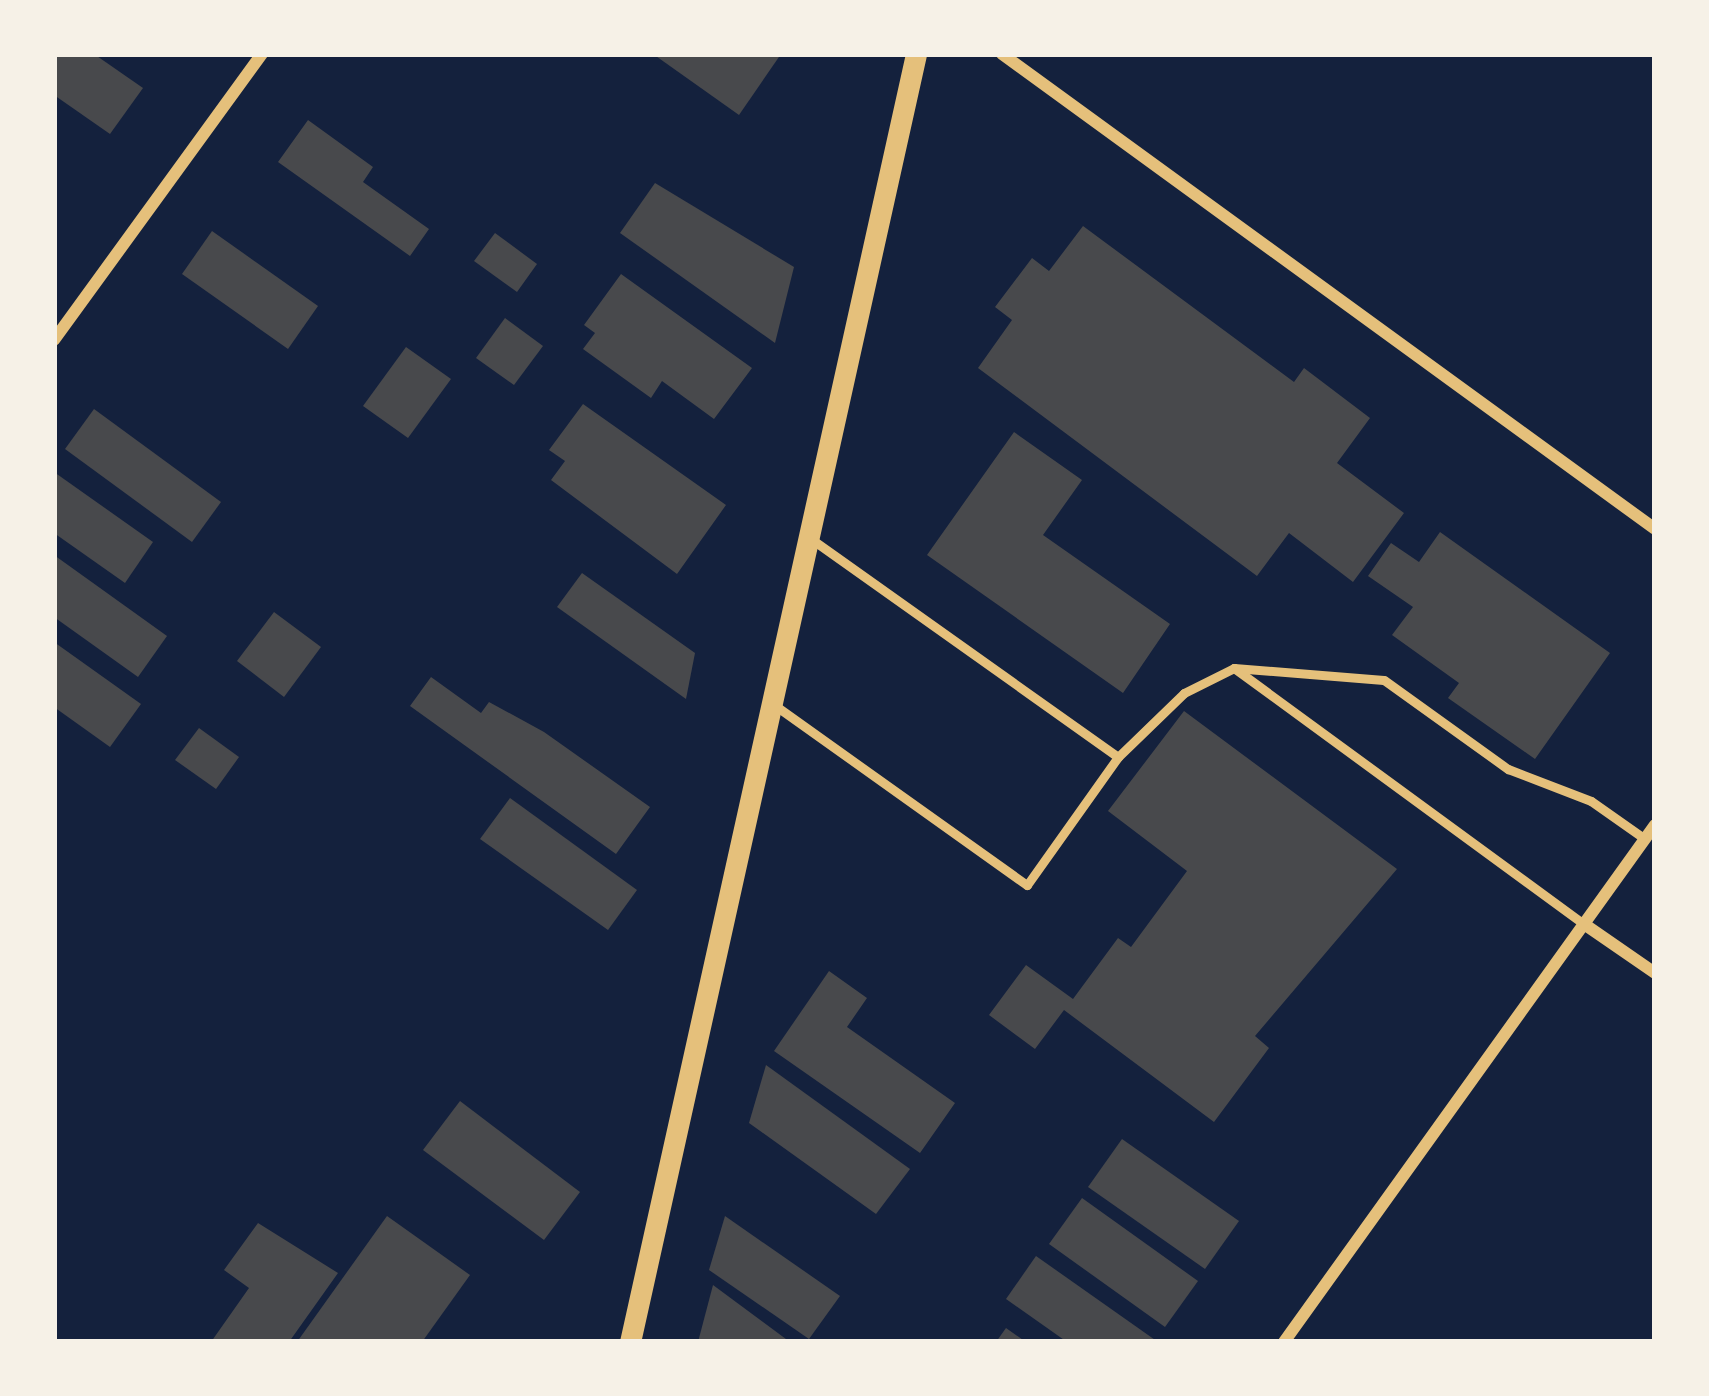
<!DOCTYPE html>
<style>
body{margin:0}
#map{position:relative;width:1709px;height:1396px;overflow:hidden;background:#14213d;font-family:Commissioner,sans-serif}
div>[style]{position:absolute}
.building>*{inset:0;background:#48494c}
.service>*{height:9px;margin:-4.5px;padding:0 4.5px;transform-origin:4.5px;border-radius:4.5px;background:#e5c07b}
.minor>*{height:12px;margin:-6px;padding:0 6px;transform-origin:6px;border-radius:6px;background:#e5c07b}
.tertiary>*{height:21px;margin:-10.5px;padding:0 10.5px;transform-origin:10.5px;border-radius:10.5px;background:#e5c07b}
span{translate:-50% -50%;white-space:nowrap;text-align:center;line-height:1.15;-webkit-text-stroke:12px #f6f1e7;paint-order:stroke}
.frame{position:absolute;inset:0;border:57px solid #f6f1e7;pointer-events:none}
</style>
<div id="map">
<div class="building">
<i style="clip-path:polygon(54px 54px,94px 54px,143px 88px,110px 134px,54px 95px)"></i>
<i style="clip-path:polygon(653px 54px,781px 54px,739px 115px)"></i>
<i style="clip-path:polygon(308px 120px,373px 167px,363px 182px,429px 229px,410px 256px,278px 162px)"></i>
<i style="clip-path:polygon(655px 183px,794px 267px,775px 343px,620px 233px)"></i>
<i style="clip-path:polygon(1083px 226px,1294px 382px,1304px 368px,1370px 418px,1337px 463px,1404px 513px,1353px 582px,1289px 533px,1257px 576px,978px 368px,1012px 320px,995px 307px,1032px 258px,1049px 271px)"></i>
<i style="clip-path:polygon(212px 231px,318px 306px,288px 349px,182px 274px)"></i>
<i style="clip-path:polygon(495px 233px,537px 264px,517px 292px,474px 261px)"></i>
<i style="clip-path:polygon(621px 274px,752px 368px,714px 419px,662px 381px,651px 398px,583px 349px,595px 333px,584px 325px)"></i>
<i style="clip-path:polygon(505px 318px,543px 346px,514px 385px,476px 358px)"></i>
<i style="clip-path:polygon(406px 347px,451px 379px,408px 438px,363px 406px)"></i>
<i style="clip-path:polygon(583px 404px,726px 505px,677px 574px,551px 480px,565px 461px,549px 450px)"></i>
<i style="clip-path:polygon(94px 409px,221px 502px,192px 542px,65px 449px)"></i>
<i style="clip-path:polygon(1014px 432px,1082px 480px,1043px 535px,1170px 624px,1123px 693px,927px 555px)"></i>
<i style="clip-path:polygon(54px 472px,153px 542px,125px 583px,54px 533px)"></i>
<i style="clip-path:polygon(1440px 532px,1610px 653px,1535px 759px,1448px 698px,1459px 683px,1392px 635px,1413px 607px,1368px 576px,1391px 543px,1419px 562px)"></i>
<i style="clip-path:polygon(54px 555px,167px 636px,138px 677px,54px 617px)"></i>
<i style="clip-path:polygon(582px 573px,695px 653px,686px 699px,557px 607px)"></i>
<i style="clip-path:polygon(274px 612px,321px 647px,284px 697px,237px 661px)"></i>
<i style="clip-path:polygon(54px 642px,141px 704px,110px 747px,54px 707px)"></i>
<i style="clip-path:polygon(431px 677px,481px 713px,489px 702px,544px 732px,650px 807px,616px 854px,410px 706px)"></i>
<i style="clip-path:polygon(1184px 711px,1397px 869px,1255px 1036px,1269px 1048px,1214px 1122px,1064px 1010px,1035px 1049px,989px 1015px,1026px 965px,1073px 999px,1118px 938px,1131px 947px,1187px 871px,1108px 811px)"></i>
<i style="clip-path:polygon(199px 728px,239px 757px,216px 789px,175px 760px)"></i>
<i style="clip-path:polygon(510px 798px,637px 890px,608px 930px,480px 839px)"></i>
<i style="clip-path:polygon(829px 971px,867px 998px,847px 1027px,955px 1103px,920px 1153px,774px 1051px)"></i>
<i style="clip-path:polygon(766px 1065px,910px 1169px,876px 1214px,749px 1123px)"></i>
<i style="clip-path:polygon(460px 1101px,580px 1192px,544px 1240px,423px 1150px)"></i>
<i style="clip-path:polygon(1122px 1139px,1239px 1221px,1205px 1269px,1088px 1187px)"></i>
<i style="clip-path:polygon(1082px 1198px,1198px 1281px,1165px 1327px,1049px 1244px)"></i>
<i style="clip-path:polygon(387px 1216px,470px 1275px,422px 1342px,297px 1342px)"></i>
<i style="clip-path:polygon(725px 1216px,840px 1296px,809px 1339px,709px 1270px)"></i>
<i style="clip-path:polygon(258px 1223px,338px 1273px,289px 1342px,211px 1342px,249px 1288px,224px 1270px)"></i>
<i style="clip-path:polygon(1036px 1256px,1158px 1342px,1067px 1342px,1006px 1299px)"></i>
<i style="clip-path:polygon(713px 1285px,790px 1342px,698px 1342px)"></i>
<i style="clip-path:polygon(1006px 1328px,1026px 1342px,996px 1342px)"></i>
</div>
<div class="service">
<i style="left:1234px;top:668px;width:434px;rotate:36.2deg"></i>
<i style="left:773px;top:704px;width:312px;rotate:35.5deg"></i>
<i style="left:1027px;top:885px;width:157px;rotate:-54.6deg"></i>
<i style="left:1118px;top:757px;width:378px;rotate:-144.6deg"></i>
<i style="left:1118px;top:757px;width:92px;rotate:-44.1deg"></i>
<i style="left:1184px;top:693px;width:56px;rotate:-26.6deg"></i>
<i style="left:1234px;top:668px;width:150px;rotate:4.6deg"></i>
<i style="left:1384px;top:680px;width:153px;rotate:35.7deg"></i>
<i style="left:1508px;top:769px;width:89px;rotate:21.1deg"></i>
<i style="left:1591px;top:801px;width:66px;rotate:35.1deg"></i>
</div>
<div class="minor">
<i style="left:1002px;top:54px;width:807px;rotate:36.03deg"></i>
<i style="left:54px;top:340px;width:354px;rotate:-54deg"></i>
<i style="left:1584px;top:924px;width:86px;rotate:34.6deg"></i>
<i style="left:1284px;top:1342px;width:636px;rotate:-54.34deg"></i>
</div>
<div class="tertiary">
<i style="left:630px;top:1342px;width:1319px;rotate:-77.48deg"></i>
</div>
<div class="frame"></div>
</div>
